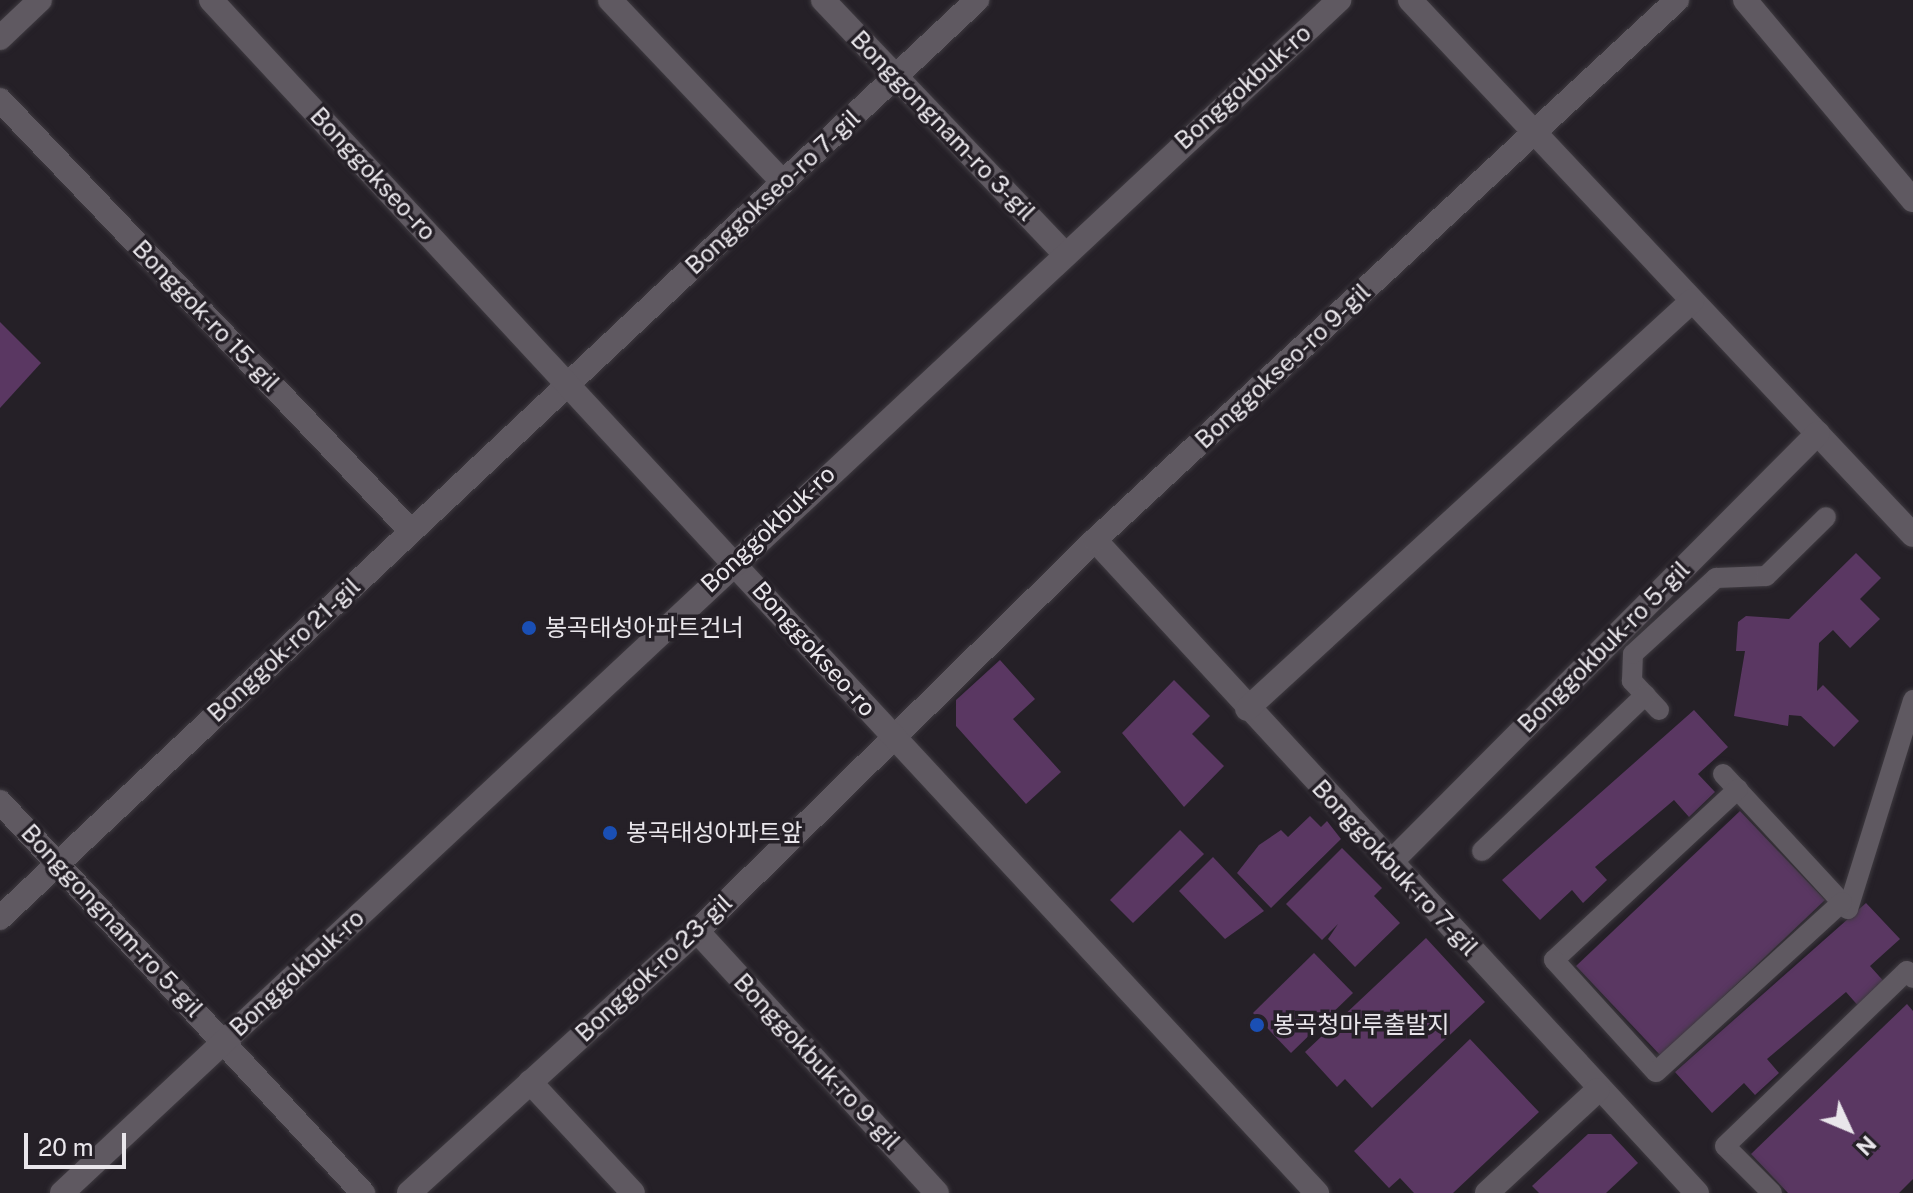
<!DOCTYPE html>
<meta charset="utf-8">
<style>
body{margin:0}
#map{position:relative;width:1913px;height:1193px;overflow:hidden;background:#252027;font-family:"Public Sans","Noto Sans KR",sans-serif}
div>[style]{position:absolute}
.building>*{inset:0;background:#5a3762}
.roads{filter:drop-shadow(0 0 2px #3e3a40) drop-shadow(0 0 2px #3e3a40)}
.service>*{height:20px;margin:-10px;padding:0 10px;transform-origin:10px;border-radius:10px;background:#5f5961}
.minor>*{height:24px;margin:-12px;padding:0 12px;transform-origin:12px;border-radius:12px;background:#5f5961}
.tertiary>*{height:24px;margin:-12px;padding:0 12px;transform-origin:12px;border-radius:12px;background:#5f5961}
.dots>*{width:22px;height:22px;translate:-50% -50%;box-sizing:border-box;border:4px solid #252027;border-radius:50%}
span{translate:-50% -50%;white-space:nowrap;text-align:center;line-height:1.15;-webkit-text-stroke:7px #252027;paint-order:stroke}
.street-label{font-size:24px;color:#e9e6eb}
.poi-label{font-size:24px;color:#e9e6eb}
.left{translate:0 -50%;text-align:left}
.north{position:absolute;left:1809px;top:1089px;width:80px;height:80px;-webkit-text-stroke:6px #252027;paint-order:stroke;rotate:134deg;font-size:22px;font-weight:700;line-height:32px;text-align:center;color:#e9e6eb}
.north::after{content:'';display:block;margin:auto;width:28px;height:36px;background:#e9e6eb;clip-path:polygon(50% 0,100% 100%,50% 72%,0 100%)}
.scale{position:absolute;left:24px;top:1133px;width:102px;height:36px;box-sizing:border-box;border:4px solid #e9e6eb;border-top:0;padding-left:10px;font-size:24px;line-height:28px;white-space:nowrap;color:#e9e6eb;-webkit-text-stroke:6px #252027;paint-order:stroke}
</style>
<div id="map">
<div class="building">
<i style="clip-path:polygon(0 322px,41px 363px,0 408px)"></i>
<i style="clip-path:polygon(1856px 553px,1881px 578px,1860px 599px,1880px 619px,1850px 648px,1833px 630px,1819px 643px,1817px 691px,1823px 685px,1859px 721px,1834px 747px,1801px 716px,1789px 715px,1788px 726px,1734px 716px,1745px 651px,1736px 651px,1738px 622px,1746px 616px,1789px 619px)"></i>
<i style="clip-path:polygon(1000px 660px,1035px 699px,1013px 719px,1061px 772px,1026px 804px,956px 726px,956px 700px)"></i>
<i style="clip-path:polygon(1174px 680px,1210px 716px,1192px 734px,1224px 766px,1184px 807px,1122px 733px)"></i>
<i style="clip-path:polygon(1694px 710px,1728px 747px,1698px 774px,1715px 792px,1689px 817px,1674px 800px,1595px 867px,1607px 880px,1583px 903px,1572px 890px,1540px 920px,1502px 880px)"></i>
<i style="clip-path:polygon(1740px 811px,1825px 900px,1661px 1056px,1576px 966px)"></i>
<i style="clip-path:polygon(1310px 816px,1321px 827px,1327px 821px,1341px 839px,1271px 908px,1237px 873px,1259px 845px,1281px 830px,1288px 837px)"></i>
<i style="clip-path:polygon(1180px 830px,1204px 854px,1133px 923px,1110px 900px)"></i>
<i style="clip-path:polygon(1342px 848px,1382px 888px,1374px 896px,1400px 923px,1355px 967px,1328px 939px,1338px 924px,1322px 940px,1286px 904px)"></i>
<i style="clip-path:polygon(1213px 857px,1264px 911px,1225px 939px,1179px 891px)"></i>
<i style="clip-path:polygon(1866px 903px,1900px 939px,1870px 966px,1887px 985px,1861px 1009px,1846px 992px,1767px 1059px,1779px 1073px,1755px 1095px,1744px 1083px,1712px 1113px,1675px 1072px)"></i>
<i style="clip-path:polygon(1426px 938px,1485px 1002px,1372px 1108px,1345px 1079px,1337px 1087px,1305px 1052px)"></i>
<i style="clip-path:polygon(1314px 953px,1353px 993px,1291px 1053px,1253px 1013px)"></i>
<i style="clip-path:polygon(1907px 1004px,1913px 1011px,1913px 1179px,1899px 1193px,1788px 1193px,1751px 1154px)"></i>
<i style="clip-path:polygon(1470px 1039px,1539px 1112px,1453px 1193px,1414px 1193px,1400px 1178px,1389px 1188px,1354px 1151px)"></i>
<i style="clip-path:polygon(1588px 1134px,1611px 1134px,1638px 1163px,1606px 1193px,1539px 1193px,1532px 1186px)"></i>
</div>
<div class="roads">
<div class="service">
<i style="left:1659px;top:710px;width:40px;rotate:-133deg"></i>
<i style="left:1632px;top:681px;width:27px;rotate:-88deg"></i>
<i style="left:1633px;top:654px;width:113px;rotate:-42.5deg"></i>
<i style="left:1716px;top:578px;width:50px;rotate:-2.3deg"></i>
<i style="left:1766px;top:576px;width:84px;rotate:-44.5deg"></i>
<i style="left:1723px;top:774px;width:184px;rotate:47.2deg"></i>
<i style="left:1848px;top:909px;width:219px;rotate:-72.7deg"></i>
<i style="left:1738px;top:789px;width:251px;rotate:137.1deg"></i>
<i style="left:1554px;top:960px;width:151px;rotate:47.7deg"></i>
<i style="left:1656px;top:1072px;width:252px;rotate:-42.4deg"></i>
<i style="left:1482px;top:851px;width:226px;rotate:-43.7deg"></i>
<i style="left:1772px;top:1193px;width:66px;rotate:-135deg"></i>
<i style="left:1725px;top:1146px;width:252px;rotate:-43.9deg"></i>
<i style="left:1907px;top:971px;width:9px;rotate:49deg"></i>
</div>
<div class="minor">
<i style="left:610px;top:0;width:251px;rotate:46.5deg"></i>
<i style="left:823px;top:0;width:348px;rotate:46.4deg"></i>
<i style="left:1410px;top:0;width:734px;rotate:46.77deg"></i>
<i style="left:1745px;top:0;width:261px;rotate:50deg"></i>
<i style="left:0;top:38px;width:55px;rotate:-43.5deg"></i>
<i style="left:0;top:100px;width:596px;rotate:46.36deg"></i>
<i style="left:1095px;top:540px;width:888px;rotate:47.33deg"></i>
<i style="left:1247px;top:709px;width:604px;rotate:-42.52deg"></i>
<i style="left:0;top:802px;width:534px;rotate:47.13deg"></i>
<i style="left:1391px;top:862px;width:605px;rotate:-45.13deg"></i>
<i style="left:0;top:918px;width:1341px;rotate:-43.22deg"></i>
<i style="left:697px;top:931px;width:355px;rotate:47.5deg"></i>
<i style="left:530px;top:1082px;width:151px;rotate:47.1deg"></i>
<i style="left:409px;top:1193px;width:389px;rotate:-42.3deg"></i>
<i style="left:697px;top:931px;width:558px;rotate:-44.49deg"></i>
<i style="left:1095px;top:540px;width:794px;rotate:-42.86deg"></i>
<i style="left:1487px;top:1193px;width:151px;rotate:-42.9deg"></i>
</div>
<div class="tertiary">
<i style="left:211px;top:0;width:1627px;rotate:47.17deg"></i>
<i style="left:62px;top:1193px;width:1748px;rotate:-43.05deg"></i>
</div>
</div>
<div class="dots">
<i style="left:529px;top:628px;background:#1a4fb4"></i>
<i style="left:610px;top:833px;background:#1a4fb4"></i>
<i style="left:1257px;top:1025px;background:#1a4fb4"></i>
</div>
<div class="street-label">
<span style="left:1243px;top:87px;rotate:-42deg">Bonggokbuk-ro</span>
<span style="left:943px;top:126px;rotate:46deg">Bonggongnam-ro 3-gil</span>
<span style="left:373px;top:174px;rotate:47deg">Bonggokseo-ro</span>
<span style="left:773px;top:192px;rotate:-43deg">Bonggokseo-ro 7-gil</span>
<span style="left:206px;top:316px;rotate:46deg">Bonggok-ro 15-gil</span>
<span style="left:1283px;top:366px;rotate:-43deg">Bonggokseo-ro 9-gil</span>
<span style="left:768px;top:529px;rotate:-43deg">Bonggokbuk-ro</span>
<span style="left:1604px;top:647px;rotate:-45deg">Bonggokbuk-ro 5-gil</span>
<span style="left:814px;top:649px;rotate:48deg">Bonggokseo-ro</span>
<span style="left:284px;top:650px;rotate:-43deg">Bonggok-ro 21-gil</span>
<span style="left:1395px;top:868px;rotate:47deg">Bonggokbuk-ro 7-gil</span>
<span style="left:112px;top:921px;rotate:47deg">Bonggongnam-ro 5-gil</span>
<span style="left:654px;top:968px;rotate:-43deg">Bonggok-ro 23-gil</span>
<span style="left:297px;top:973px;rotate:-43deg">Bonggokbuk-ro</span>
<span style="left:817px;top:1062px;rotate:47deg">Bonggokbuk-ro 9-gil</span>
</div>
<div class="poi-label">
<span class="left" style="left:545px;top:628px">봉곡태성아파트건너</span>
<span class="left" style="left:626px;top:833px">봉곡태성아파트앞</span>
<span class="left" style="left:1273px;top:1025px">봉곡청마루출발지</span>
</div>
<div class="north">N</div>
<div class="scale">20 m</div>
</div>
